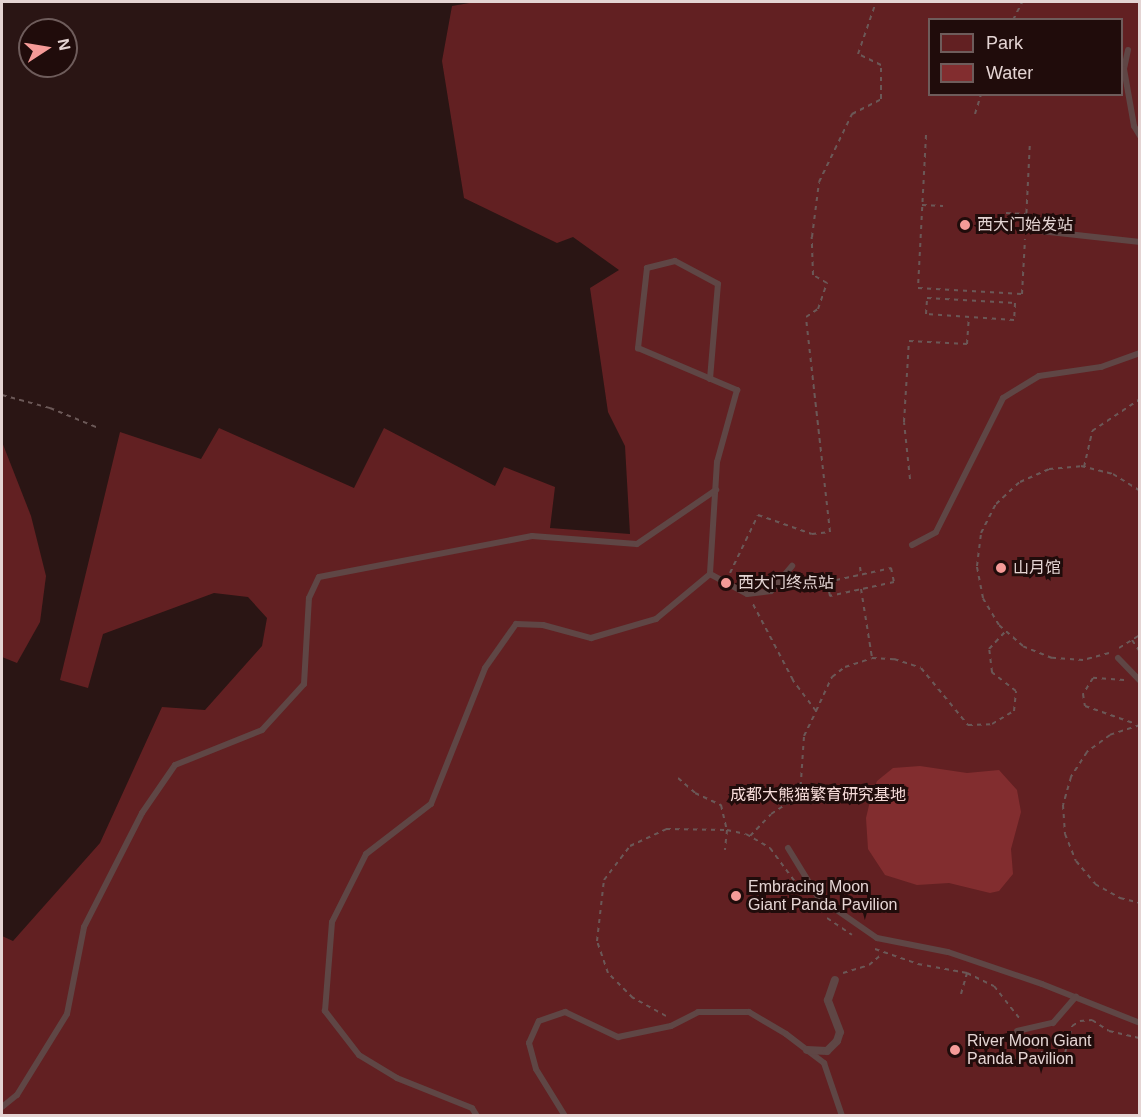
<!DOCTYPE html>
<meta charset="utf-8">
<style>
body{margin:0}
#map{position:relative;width:1141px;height:1117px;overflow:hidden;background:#2a1514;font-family:Arial,"Noto Sans SC",sans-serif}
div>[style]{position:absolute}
.green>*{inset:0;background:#622022}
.water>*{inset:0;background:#822d2f}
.path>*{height:2px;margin-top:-1px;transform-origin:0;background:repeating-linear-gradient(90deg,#6b5857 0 4.5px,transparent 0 9px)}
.service>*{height:6px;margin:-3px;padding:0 3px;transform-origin:3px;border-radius:3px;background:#5f4645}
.pedestrian>*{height:8px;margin:-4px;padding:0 4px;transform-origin:4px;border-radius:4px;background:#5f4645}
.dots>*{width:16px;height:16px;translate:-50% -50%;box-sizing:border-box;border:3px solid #200c0b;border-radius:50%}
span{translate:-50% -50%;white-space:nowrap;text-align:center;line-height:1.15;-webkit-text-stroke:6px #200c0b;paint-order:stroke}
.poi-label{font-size:16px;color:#e4d4d3}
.left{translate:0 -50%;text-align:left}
.park-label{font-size:16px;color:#f6dbd9}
.frame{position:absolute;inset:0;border:3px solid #e4d4d3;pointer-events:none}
.legend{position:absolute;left:928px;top:18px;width:195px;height:78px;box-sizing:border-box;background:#200c0b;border:2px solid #6e5c5b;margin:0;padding:8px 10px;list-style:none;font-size:18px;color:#e4d4d3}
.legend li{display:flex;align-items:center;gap:12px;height:30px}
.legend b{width:30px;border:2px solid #6e5c5b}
.north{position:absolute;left:18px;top:18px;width:60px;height:60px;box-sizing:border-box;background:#200c0b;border:2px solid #6e5c5b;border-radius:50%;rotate:78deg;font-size:16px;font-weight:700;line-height:24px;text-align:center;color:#e4d4d3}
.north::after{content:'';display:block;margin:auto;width:21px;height:27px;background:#f59b98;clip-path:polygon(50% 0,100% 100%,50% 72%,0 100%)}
</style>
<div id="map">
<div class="green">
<i style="clip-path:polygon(evenodd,475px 2px,1139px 2px,1139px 1115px,2px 1116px,2px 936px,13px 941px,100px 843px,162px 707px,205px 710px,262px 646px,267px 618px,248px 597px,214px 593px,103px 634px,88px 688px,60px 680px,120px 432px,201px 459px,219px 428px,354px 488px,384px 428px,495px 486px,504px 467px,555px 487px,550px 528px,630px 534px,625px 446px,608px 412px,590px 288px,619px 270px,573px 237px,557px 243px,464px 198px,442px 61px,452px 6px,475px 2px,930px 20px,1122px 20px,1122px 94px,930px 94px,930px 20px)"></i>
<i style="clip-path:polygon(2px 442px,31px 516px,46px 576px,40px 622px,17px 663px,2px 657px)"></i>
</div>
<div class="water">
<i style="clip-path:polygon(920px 766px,967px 773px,999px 770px,1017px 790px,1021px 812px,1011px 849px,1013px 874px,999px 891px,990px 893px,949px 883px,917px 885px,885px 875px,868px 849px,866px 818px,871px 797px,877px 781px,893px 768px)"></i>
</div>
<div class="path">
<i style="left:1013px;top:20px;width:20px;rotate:-63deg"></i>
<i style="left:975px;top:114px;width:21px;rotate:-73deg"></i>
<i style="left:926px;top:135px;width:153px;rotate:93deg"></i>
<i style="left:918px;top:288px;width:104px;rotate:3.3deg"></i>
<i style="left:1022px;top:294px;width:55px;rotate:-86.9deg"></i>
<i style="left:922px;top:205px;width:21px;rotate:3deg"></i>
<i style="left:1006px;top:213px;width:21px;rotate:3deg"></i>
<i style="left:1026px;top:222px;width:81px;rotate:-87.2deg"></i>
<i style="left:927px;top:298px;width:88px;rotate:3.3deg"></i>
<i style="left:1015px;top:303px;width:17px;rotate:93deg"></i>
<i style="left:1014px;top:320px;width:88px;rotate:-176.1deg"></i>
<i style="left:926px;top:314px;width:16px;rotate:-86deg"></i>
<i style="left:2px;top:395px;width:50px;rotate:15.2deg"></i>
<i style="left:50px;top:408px;width:50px;rotate:22.4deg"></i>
<i style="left:1084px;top:467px;width:37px;rotate:-77deg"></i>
<i style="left:1092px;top:431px;width:58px;rotate:-33.7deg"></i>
<i style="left:910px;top:479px;width:57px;rotate:-96deg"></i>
<i style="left:904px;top:422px;width:81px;rotate:-86.5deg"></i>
<i style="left:909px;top:341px;width:58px;rotate:3deg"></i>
<i style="left:967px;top:344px;width:27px;rotate:-86deg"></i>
<i style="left:860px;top:567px;width:7px;rotate:82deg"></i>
<i style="left:891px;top:568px;width:14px;rotate:78deg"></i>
<i style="left:894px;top:582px;width:66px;rotate:167.7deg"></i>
<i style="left:830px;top:596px;width:14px;rotate:-102deg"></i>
<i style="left:827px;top:582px;width:66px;rotate:-12.3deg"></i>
<i style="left:730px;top:573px;width:64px;rotate:-64.2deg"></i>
<i style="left:758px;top:515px;width:57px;rotate:19.4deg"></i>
<i style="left:812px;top:534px;width:18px;rotate:-6deg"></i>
<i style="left:830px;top:532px;width:216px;rotate:-96.4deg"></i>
<i style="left:806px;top:317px;width:14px;rotate:-34deg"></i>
<i style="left:818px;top:309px;width:28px;rotate:-71deg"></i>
<i style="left:827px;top:283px;width:16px;rotate:-150deg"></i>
<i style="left:813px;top:275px;width:38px;rotate:-92deg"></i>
<i style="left:812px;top:237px;width:55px;rotate:-82.7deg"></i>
<i style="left:819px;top:182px;width:76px;rotate:-64.1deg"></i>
<i style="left:852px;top:114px;width:33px;rotate:-27deg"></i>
<i style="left:881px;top:99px;width:34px;rotate:-90deg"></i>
<i style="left:881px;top:65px;width:25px;rotate:-154deg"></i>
<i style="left:858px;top:54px;width:55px;rotate:-70.9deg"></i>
<i style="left:861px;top:589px;width:70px;rotate:80.9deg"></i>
<i style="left:1132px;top:640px;width:14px;rotate:56deg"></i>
<i style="left:1119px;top:648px;width:25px;rotate:-32deg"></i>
<i style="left:1109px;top:653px;width:27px;rotate:165deg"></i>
<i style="left:1083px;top:660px;width:31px;rotate:-176deg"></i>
<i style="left:1052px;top:658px;width:31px;rotate:-158deg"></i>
<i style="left:1023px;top:646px;width:32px;rotate:-139deg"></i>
<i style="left:999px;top:625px;width:31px;rotate:-121deg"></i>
<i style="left:983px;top:598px;width:33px;rotate:-101deg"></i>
<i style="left:977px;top:566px;width:33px;rotate:-83deg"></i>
<i style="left:981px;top:533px;width:33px;rotate:-63deg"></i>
<i style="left:996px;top:504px;width:33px;rotate:-43deg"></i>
<i style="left:1020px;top:482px;width:32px;rotate:-24deg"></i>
<i style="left:1049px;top:469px;width:32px;rotate:-5deg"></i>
<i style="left:1081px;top:466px;width:33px;rotate:14deg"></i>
<i style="left:1113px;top:474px;width:32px;rotate:32deg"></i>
<i style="left:1124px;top:680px;width:31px;rotate:-176deg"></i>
<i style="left:1093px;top:678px;width:19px;rotate:122deg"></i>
<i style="left:1083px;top:694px;width:12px;rotate:81deg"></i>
<i style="left:1085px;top:706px;width:54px;rotate:19.4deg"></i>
<i style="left:816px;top:711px;width:38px;rotate:-65deg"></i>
<i style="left:832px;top:677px;width:16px;rotate:-38deg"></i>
<i style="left:845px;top:667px;width:28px;rotate:-18deg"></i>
<i style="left:872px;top:658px;width:22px;rotate:3deg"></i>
<i style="left:894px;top:659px;width:28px;rotate:18deg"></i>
<i style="left:921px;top:668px;width:74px;rotate:50.5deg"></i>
<i style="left:968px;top:725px;width:24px;rotate:-2deg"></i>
<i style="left:992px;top:724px;width:26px;rotate:-31deg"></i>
<i style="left:1014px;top:711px;width:20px;rotate:-84deg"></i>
<i style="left:1016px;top:691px;width:31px;rotate:-142deg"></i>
<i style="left:992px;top:672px;width:23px;rotate:-97deg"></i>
<i style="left:989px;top:649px;width:25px;rotate:-47deg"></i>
<i style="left:1140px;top:725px;width:32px;rotate:162deg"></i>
<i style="left:1110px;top:735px;width:29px;rotate:144deg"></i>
<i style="left:1087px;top:752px;width:30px;rotate:123deg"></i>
<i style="left:1071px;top:777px;width:29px;rotate:106deg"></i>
<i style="left:1063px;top:805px;width:29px;rotate:86deg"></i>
<i style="left:1065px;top:834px;width:29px;rotate:68deg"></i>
<i style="left:1076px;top:861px;width:30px;rotate:50deg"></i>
<i style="left:1095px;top:884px;width:29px;rotate:29deg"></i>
<i style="left:1120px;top:898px;width:21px;rotate:14deg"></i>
<i style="left:678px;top:778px;width:23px;rotate:41deg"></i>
<i style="left:695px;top:793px;width:29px;rotate:25deg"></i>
<i style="left:721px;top:805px;width:26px;rotate:77deg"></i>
<i style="left:727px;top:830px;width:20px;rotate:96deg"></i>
<i style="left:750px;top:836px;width:30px;rotate:-46deg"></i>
<i style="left:771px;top:814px;width:35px;rotate:-33deg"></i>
<i style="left:800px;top:795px;width:59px;rotate:-86.1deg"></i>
<i style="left:804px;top:736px;width:28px;rotate:-64deg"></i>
<i style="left:816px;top:711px;width:39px;rotate:-127deg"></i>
<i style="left:793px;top:680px;width:86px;rotate:-117.8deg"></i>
<i style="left:827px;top:918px;width:30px;rotate:34deg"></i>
<i style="left:875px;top:949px;width:46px;rotate:19.2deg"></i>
<i style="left:918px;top:964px;width:50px;rotate:10.4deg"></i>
<i style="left:967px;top:973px;width:30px;rotate:26deg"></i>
<i style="left:994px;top:986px;width:42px;rotate:51.8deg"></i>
<i style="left:843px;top:973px;width:27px;rotate:-17deg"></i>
<i style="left:869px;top:965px;width:17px;rotate:-40deg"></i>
<i style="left:961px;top:994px;width:22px;rotate:-74deg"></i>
<i style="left:666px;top:1016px;width:38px;rotate:-151deg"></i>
<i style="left:633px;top:998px;width:35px;rotate:-135deg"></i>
<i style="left:608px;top:973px;width:34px;rotate:-109deg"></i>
<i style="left:597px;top:941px;width:61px;rotate:-83.5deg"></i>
<i style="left:604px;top:880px;width:43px;rotate:-52.6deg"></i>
<i style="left:630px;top:846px;width:40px;rotate:-25deg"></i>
<i style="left:666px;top:829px;width:61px;rotate:0.9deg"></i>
<i style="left:727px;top:830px;width:19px;rotate:12deg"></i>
<i style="left:746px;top:834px;width:28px;rotate:30deg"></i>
<i style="left:770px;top:848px;width:49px;rotate:53.4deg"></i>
<i style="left:1029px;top:1038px;width:30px;rotate:48deg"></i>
<i style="left:1049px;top:1060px;width:17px;rotate:-24deg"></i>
<i style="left:1065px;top:1053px;width:28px;rotate:-75deg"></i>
<i style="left:1072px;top:1026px;width:9px;rotate:-32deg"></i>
<i style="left:1080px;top:1021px;width:12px;rotate:-5deg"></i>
<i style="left:1092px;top:1020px;width:20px;rotate:33deg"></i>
<i style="left:1109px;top:1031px;width:32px;rotate:13deg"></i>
<i style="left:1006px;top:1041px;width:7px;rotate:-16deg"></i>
</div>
<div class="service">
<i style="left:1128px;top:50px;width:19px;rotate:102deg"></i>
<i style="left:1124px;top:69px;width:58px;rotate:80deg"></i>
<i style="left:1134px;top:126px;width:12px;rotate:59deg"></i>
<i style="left:1031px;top:230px;width:110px;rotate:6.3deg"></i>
<i style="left:710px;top:379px;width:95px;rotate:-85.2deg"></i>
<i style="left:718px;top:284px;width:49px;rotate:-151.9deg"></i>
<i style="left:675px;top:261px;width:29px;rotate:166deg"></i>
<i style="left:647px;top:268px;width:81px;rotate:96.4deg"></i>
<i style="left:638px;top:348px;width:108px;rotate:23deg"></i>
<i style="left:737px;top:390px;width:75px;rotate:105.5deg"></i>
<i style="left:717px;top:462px;width:112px;rotate:93.6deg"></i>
<i style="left:912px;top:545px;width:27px;rotate:-28deg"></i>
<i style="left:936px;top:532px;width:150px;rotate:-63.4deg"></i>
<i style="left:1003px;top:398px;width:42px;rotate:-31.4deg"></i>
<i style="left:1039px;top:376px;width:63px;rotate:-8.3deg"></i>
<i style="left:1101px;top:367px;width:41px;rotate:-19.7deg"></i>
<i style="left:1118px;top:658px;width:32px;rotate:46deg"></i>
<i style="left:788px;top:848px;width:57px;rotate:58.5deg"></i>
<i style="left:818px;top:897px;width:72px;rotate:34.8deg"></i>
<i style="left:877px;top:938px;width:72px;rotate:11.2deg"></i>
<i style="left:948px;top:952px;width:99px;rotate:18.8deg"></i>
<i style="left:1042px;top:984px;width:105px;rotate:21.7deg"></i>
<i style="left:1017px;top:1031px;width:37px;rotate:-13deg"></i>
<i style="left:1053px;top:1023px;width:35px;rotate:-49deg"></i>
<i style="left:2px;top:1107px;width:19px;rotate:-39deg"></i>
<i style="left:17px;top:1095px;width:95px;rotate:-58.3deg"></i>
<i style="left:67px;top:1014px;width:89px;rotate:-78.9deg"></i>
<i style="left:84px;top:927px;width:128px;rotate:-63deg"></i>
<i style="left:142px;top:813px;width:58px;rotate:-55.5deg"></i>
<i style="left:175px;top:765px;width:94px;rotate:-21.9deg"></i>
<i style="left:262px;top:730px;width:62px;rotate:-47.6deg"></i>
<i style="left:304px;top:684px;width:86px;rotate:-86.7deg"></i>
<i style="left:309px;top:598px;width:23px;rotate:-65deg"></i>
<i style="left:319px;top:577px;width:217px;rotate:-10.9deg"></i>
<i style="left:532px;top:536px;width:105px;rotate:4.4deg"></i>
<i style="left:637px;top:544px;width:96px;rotate:-34.4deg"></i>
<i style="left:477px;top:1116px;width:9px;rotate:-122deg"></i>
<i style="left:472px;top:1108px;width:81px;rotate:-158.2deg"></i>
<i style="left:397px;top:1078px;width:44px;rotate:-148.8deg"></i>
<i style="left:359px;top:1055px;width:56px;rotate:-127.7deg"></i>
<i style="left:325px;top:1011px;width:89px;rotate:-85.5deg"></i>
<i style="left:332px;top:922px;width:76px;rotate:-63.4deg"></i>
<i style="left:366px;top:854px;width:82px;rotate:-37.6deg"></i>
<i style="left:431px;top:804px;width:146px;rotate:-68.3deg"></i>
<i style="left:485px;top:668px;width:54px;rotate:-54.8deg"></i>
<i style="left:516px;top:624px;width:27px;rotate:2deg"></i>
<i style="left:543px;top:625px;width:50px;rotate:15.2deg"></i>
<i style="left:591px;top:638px;width:68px;rotate:-16.3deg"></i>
<i style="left:656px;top:619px;width:70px;rotate:-39.8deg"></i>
<i style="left:710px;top:574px;width:42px;rotate:28.4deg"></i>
<i style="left:747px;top:594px;width:24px;rotate:-7deg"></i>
<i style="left:771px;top:591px;width:33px;rotate:-50deg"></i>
<i style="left:565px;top:1116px;width:55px;rotate:-121.7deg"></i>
<i style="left:536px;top:1069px;width:27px;rotate:-105deg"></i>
<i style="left:529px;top:1043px;width:24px;rotate:-66deg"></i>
<i style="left:539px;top:1021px;width:28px;rotate:-19deg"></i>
<i style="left:565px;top:1012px;width:59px;rotate:25.3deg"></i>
<i style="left:618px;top:1037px;width:54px;rotate:-11.7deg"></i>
<i style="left:671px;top:1026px;width:30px;rotate:-27deg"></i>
<i style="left:698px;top:1012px;width:51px"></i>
<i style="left:749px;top:1012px;width:43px;rotate:30.7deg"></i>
<i style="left:786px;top:1034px;width:48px;rotate:37.3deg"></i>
<i style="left:824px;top:1063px;width:56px;rotate:71.2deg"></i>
</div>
<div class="pedestrian">
<i style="left:807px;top:1050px;width:20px;rotate:3deg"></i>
<i style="left:827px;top:1051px;width:14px;rotate:-45deg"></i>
<i style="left:837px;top:1041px;width:9px;rotate:-72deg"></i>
<i style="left:840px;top:1032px;width:34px;rotate:-111deg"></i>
<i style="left:828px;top:1000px;width:21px;rotate:-71deg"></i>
</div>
<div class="dots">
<i style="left:965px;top:225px;background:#f59b98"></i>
<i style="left:1001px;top:568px;background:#f59b98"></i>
<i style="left:726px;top:583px;background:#f59b98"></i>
<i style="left:736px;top:896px;background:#f59b98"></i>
<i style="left:955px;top:1050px;background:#f59b98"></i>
</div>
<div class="poi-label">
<span class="left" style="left:977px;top:225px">西大门始发站</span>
<span class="left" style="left:1013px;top:568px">山月馆</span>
<span class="left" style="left:738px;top:583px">西大门终点站</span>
<span class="left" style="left:748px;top:896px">Embracing Moon<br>Giant Panda Pavilion</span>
<span class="left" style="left:967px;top:1050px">River Moon Giant<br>Panda Pavilion</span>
</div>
<div class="park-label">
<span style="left:818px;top:795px">成都大熊猫繁育研究基地</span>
</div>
<div class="frame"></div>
<ul class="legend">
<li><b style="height:16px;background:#622022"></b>Park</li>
<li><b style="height:16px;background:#822d2f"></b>Water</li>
</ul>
<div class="north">N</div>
</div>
